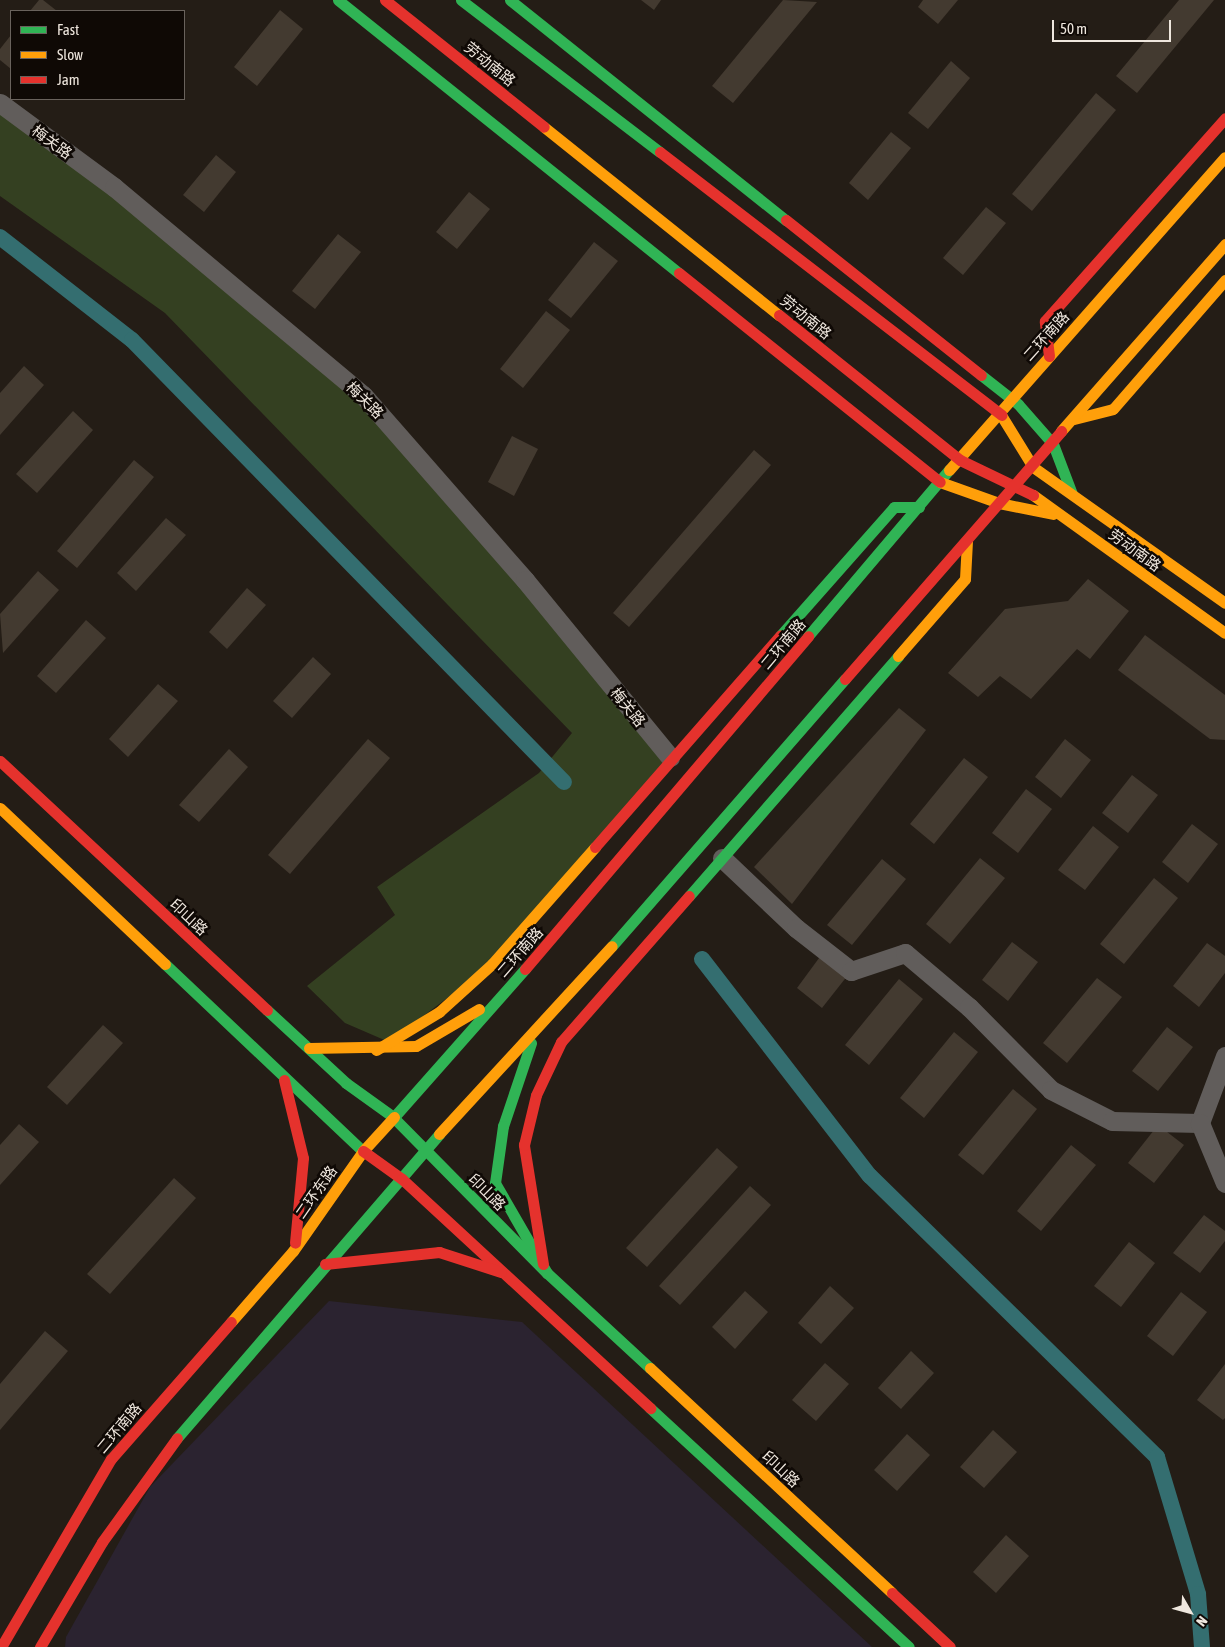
<!DOCTYPE html>
<meta charset="utf-8">
<style>
body{margin:0}
#map{position:relative;width:1225px;height:1647px;overflow:hidden;background:#241d16;font-family:"Asap Condensed","Noto Sans SC",sans-serif}
div>[style]{position:absolute}
.industrial>*{inset:0;background:#2b2330}
.green>*{inset:0;background:#344021}
.canal>*{height:16px;margin:-8px;padding:0 8px;transform-origin:8px;border-radius:8px;background:#346e70}
.building>*{inset:0;background:#433a30}
.street>*{height:19px;margin:-9.5px;padding:0 9.5px;transform-origin:9.5px;border-radius:9.5px;background:#615d5b}
.fast>*{height:11px;margin:-5.5px;padding:0 5.5px;transform-origin:5.5px;border-radius:5.5px;background:#30b455}
.slow>*{height:11px;margin:-5.5px;padding:0 5.5px;transform-origin:5.5px;border-radius:5.5px;background:#ff9f0a}
.jam>*{height:11px;margin:-5.5px;padding:0 5.5px;transform-origin:5.5px;border-radius:5.5px;background:#e5322d}
span{translate:-50% -50%;white-space:nowrap;text-align:center;line-height:1.15;-webkit-text-stroke:5px #0f0905;paint-order:stroke}
.street-label{font-size:15px;color:#efe7de}
.legend{position:absolute;left:10px;top:10px;width:175px;height:90px;box-sizing:border-box;background:#0f0905;border:1px solid #69625c;margin:0;padding:6px 9px;list-style:none;font-size:15px;color:#efe7de}
.legend li{display:flex;align-items:center;gap:10px;height:25px}
.legend b{width:25px;border:1px solid #69625c}
.north{position:absolute;left:1165px;top:1587px;width:50px;height:50px;-webkit-text-stroke:4px #0f0905;paint-order:stroke;rotate:128deg;font-size:14px;font-weight:700;line-height:20px;text-align:center;color:#efe7de}
.north::after{content:'';display:block;margin:auto;width:18px;height:22px;background:#efe7de;clip-path:polygon(50% 0,100% 100%,50% 72%,0 100%)}
.scale{position:absolute;left:1052px;top:20px;width:119px;height:22px;box-sizing:border-box;border:2px solid #efe7de;border-top:0;padding-left:6px;font-size:15px;line-height:18px;white-space:nowrap;color:#efe7de;-webkit-text-stroke:4px #0f0905;paint-order:stroke}
</style>
<div id="map">
<div class="industrial">
<i style="clip-path:polygon(329px 1301px,522px 1322px,872px 1647px,65px 1647px,66px 1637px,150px 1487px)"></i>
</div>
<div class="green">
<i style="clip-path:polygon(0 103px,363px 395px,670px 757px,492px 964px,389px 1042px,345px 1023px,307px 986px,395px 915px,377px 887px,539px 773px,572px 733px,165px 313px,0 196px)"></i>
</div>
<div class="canal">
<i style="left:0;top:237px;width:167px;rotate:38deg"></i>
<i style="left:132px;top:340px;width:618px;rotate:45.66deg"></i>
<i style="left:702px;top:959px;width:274px;rotate:52.3deg"></i>
<i style="left:870px;top:1176px;width:402px;rotate:44.4deg"></i>
<i style="left:1157px;top:1457px;width:143px;rotate:73.3deg"></i>
<i style="left:1198px;top:1594px;width:53px;rotate:85.7deg"></i>
</div>
<div class="building">
<i style="clip-path:polygon(39px 0,43px 0,57px 11px,30px 11px)"></i>
<i style="clip-path:polygon(641px 0,661px 0,654px 10px)"></i>
<i style="clip-path:polygon(783px 0,817px 2px,733px 103px,712px 86px)"></i>
<i style="clip-path:polygon(923px 0,958px 0,938px 24px,918px 7px)"></i>
<i style="clip-path:polygon(1179px 0,1214px 0,1137px 93px,1116px 76px)"></i>
<i style="clip-path:polygon(280px 10px,303px 29px,257px 86px,234px 67px)"></i>
<i style="clip-path:polygon(11px 35px,11px 69px,0 60px,0 49px)"></i>
<i style="clip-path:polygon(951px 61px,970px 78px,928px 129px,908px 113px)"></i>
<i style="clip-path:polygon(1096px 93px,1116px 110px,1032px 211px,1012px 194px)"></i>
<i style="clip-path:polygon(891px 132px,911px 148px,868px 200px,849px 183px)"></i>
<i style="clip-path:polygon(216px 155px,236px 172px,204px 212px,183px 195px)"></i>
<i style="clip-path:polygon(469px 192px,490px 209px,457px 249px,436px 232px)"></i>
<i style="clip-path:polygon(986px 207px,1006px 223px,963px 275px,943px 258px)"></i>
<i style="clip-path:polygon(338px 234px,361px 252px,315px 309px,292px 291px)"></i>
<i style="clip-path:polygon(594px 242px,618px 261px,571px 318px,548px 300px)"></i>
<i style="clip-path:polygon(546px 311px,570px 330px,523px 388px,500px 369px)"></i>
<i style="clip-path:polygon(24px 366px,44px 385px,0 435px,0 393px)"></i>
<i style="clip-path:polygon(73px 411px,93px 430px,37px 493px,16px 474px)"></i>
<i style="clip-path:polygon(512px 436px,538px 449px,514px 496px,488px 482px)"></i>
<i style="clip-path:polygon(754px 450px,771px 465px,629px 627px,613px 613px)"></i>
<i style="clip-path:polygon(134px 460px,154px 477px,77px 568px,57px 551px)"></i>
<i style="clip-path:polygon(166px 518px,186px 535px,136px 591px,117px 573px)"></i>
<i style="clip-path:polygon(38px 571px,59px 590px,3px 653px,0 614px)"></i>
<i style="clip-path:polygon(1088px 579px,1129px 611px,1090px 659px,1077px 649px,1031px 699px,1000px 676px,978px 697px,948px 673px,1005px 609px,1068px 601px)"></i>
<i style="clip-path:polygon(247px 588px,266px 605px,227px 649px,209px 632px)"></i>
<i style="clip-path:polygon(86px 620px,106px 638px,56px 693px,37px 676px)"></i>
<i style="clip-path:polygon(1145px 635px,1225px 695px,1225px 740px,1210px 739px,1118px 670px)"></i>
<i style="clip-path:polygon(313px 657px,331px 674px,292px 718px,273px 701px)"></i>
<i style="clip-path:polygon(158px 684px,178px 701px,128px 757px,109px 739px)"></i>
<i style="clip-path:polygon(899px 708px,926px 730px,792px 904px,754px 867px)"></i>
<i style="clip-path:polygon(368px 739px,390px 758px,290px 874px,268px 855px)"></i>
<i style="clip-path:polygon(1065px 739px,1091px 760px,1061px 798px,1035px 777px)"></i>
<i style="clip-path:polygon(229px 749px,248px 767px,199px 822px,179px 805px)"></i>
<i style="clip-path:polygon(964px 758px,988px 777px,934px 844px,910px 824px)"></i>
<i style="clip-path:polygon(1132px 775px,1158px 795px,1128px 833px,1102px 813px)"></i>
<i style="clip-path:polygon(1026px 789px,1052px 809px,1018px 853px,992px 833px)"></i>
<i style="clip-path:polygon(1192px 824px,1218px 844px,1188px 883px,1162px 862px)"></i>
<i style="clip-path:polygon(1093px 826px,1119px 847px,1085px 890px,1058px 870px)"></i>
<i style="clip-path:polygon(980px 858px,1005px 878px,950px 944px,926px 924px)"></i>
<i style="clip-path:polygon(882px 859px,906px 879px,852px 945px,827px 925px)"></i>
<i style="clip-path:polygon(1154px 878px,1178px 898px,1124px 964px,1100px 944px)"></i>
<i style="clip-path:polygon(1012px 942px,1038px 962px,1008px 1001px,982px 980px)"></i>
<i style="clip-path:polygon(1207px 943px,1225px 956px,1225px 973px,1199px 1007px,1173px 986px)"></i>
<i style="clip-path:polygon(822px 954px,848px 975px,822px 1008px,797px 988px)"></i>
<i style="clip-path:polygon(1097px 978px,1122px 997px,1067px 1063px,1043px 1043px)"></i>
<i style="clip-path:polygon(899px 979px,923px 999px,869px 1065px,845px 1045px)"></i>
<i style="clip-path:polygon(103px 1025px,123px 1043px,67px 1105px,47px 1087px)"></i>
<i style="clip-path:polygon(1167px 1027px,1193px 1047px,1158px 1091px,1132px 1071px)"></i>
<i style="clip-path:polygon(954px 1032px,978px 1052px,924px 1118px,900px 1098px)"></i>
<i style="clip-path:polygon(1013px 1089px,1037px 1109px,983px 1175px,958px 1155px)"></i>
<i style="clip-path:polygon(19px 1124px,39px 1142px,0 1185px,0 1145px)"></i>
<i style="clip-path:polygon(1158px 1125px,1184px 1145px,1154px 1183px,1128px 1163px)"></i>
<i style="clip-path:polygon(1071px 1145px,1096px 1165px,1041px 1231px,1017px 1211px)"></i>
<i style="clip-path:polygon(717px 1148px,738px 1167px,647px 1267px,626px 1248px)"></i>
<i style="clip-path:polygon(174px 1178px,196px 1198px,110px 1294px,87px 1274px)"></i>
<i style="clip-path:polygon(750px 1186px,771px 1205px,680px 1305px,659px 1286px)"></i>
<i style="clip-path:polygon(1204px 1215px,1225px 1231px,1225px 1241px,1200px 1273px,1173px 1253px)"></i>
<i style="clip-path:polygon(1129px 1242px,1155px 1263px,1121px 1307px,1094px 1286px)"></i>
<i style="clip-path:polygon(830px 1286px,854px 1308px,821px 1344px,798px 1323px)"></i>
<i style="clip-path:polygon(745px 1291px,768px 1312px,735px 1349px,712px 1327px)"></i>
<i style="clip-path:polygon(1181px 1292px,1207px 1312px,1173px 1356px,1147px 1336px)"></i>
<i style="clip-path:polygon(45px 1331px,68px 1351px,0 1430px,0 1384px)"></i>
<i style="clip-path:polygon(911px 1351px,934px 1373px,901px 1409px,878px 1388px)"></i>
<i style="clip-path:polygon(825px 1363px,849px 1384px,816px 1421px,792px 1400px)"></i>
<i style="clip-path:polygon(1225px 1364px,1225px 1418px,1223px 1420px,1197px 1400px)"></i>
<i style="clip-path:polygon(993px 1430px,1017px 1452px,984px 1488px,960px 1467px)"></i>
<i style="clip-path:polygon(907px 1434px,930px 1455px,897px 1491px,874px 1470px)"></i>
<i style="clip-path:polygon(1006px 1535px,1029px 1556px,996px 1593px,973px 1572px)"></i>
</div>
<div class="street">
<i style="left:0;top:103px;width:142px;rotate:36.4deg"></i>
<i style="left:114px;top:187px;width:324px;rotate:39.9deg"></i>
<i style="left:363px;top:395px;width:246px;rotate:48.8deg"></i>
<i style="left:525px;top:580px;width:229px;rotate:50.7deg"></i>
<i style="left:722px;top:858px;width:102px;rotate:43.4deg"></i>
<i style="left:796px;top:928px;width:70px;rotate:38deg"></i>
<i style="left:851px;top:971px;width:57px;rotate:-18.4deg"></i>
<i style="left:905px;top:953px;width:84px;rotate:40.2deg"></i>
<i style="left:969px;top:1007px;width:117px;rotate:45.3deg"></i>
<i style="left:1051px;top:1090px;width:68px;rotate:26.9deg"></i>
<i style="left:1112px;top:1121px;width:88px;rotate:1.3deg"></i>
<i style="left:1225px;top:1056px;width:72px;rotate:110.5deg"></i>
<i style="left:1200px;top:1123px;width:65px;rotate:67.4deg"></i>
</div>
<div class="fast">
<i style="left:338px;top:0;width:437px;rotate:38.7deg"></i>
<i style="left:461px;top:0;width:250px;rotate:37.4deg"></i>
<i style="left:510px;top:0;width:353px;rotate:38.6deg"></i>
<i style="left:981px;top:375px;width:47px;rotate:38.1deg"></i>
<i style="left:1018px;top:404px;width:53px;rotate:48.8deg"></i>
<i style="left:1053px;top:444px;width:53px;rotate:69.2deg"></i>
<i style="left:780px;top:636px;width:172px;rotate:-48.5deg"></i>
<i style="left:894px;top:507px;width:25px"></i>
<i style="left:808px;top:636px;width:218px;rotate:-49.7deg"></i>
<i style="left:689px;top:896px;width:318px;rotate:-48.9deg"></i>
<i style="left:612px;top:946px;width:354px;rotate:-48.9deg"></i>
<i style="left:165px;top:964px;width:272px;rotate:43.4deg"></i>
<i style="left:267px;top:1010px;width:108px;rotate:42.7deg"></i>
<i style="left:346px;top:1083px;width:57px;rotate:35.7deg"></i>
<i style="left:531px;top:1043px;width:88px;rotate:108.6deg"></i>
<i style="left:503px;top:1126px;width:58px;rotate:98deg"></i>
<i style="left:495px;top:1183px;width:104px;rotate:60deg"></i>
<i style="left:392px;top:1116px;width:221px;rotate:45.4deg"></i>
<i style="left:547px;top:1273px;width:140px;rotate:42.7deg"></i>
<i style="left:394px;top:1117px;width:198px;rotate:-48.5deg"></i>
<i style="left:650px;top:1408px;width:352px;rotate:42.7deg"></i>
<i style="left:177px;top:1438px;width:401px;rotate:-49.2deg"></i>
</div>
<div class="slow">
<i style="left:544px;top:127px;width:301px;rotate:38.7deg"></i>
<i style="left:1001px;top:415px;width:61px;rotate:58.4deg"></i>
<i style="left:1033px;top:467px;width:235px;rotate:35.3deg"></i>
<i style="left:1074px;top:419px;width:40px;rotate:-14.4deg"></i>
<i style="left:1113px;top:409px;width:171px;rotate:-49deg"></i>
<i style="left:1061px;top:431px;width:249px;rotate:-48.7deg"></i>
<i style="left:949px;top:470px;width:417px;rotate:-48.6deg"></i>
<i style="left:940px;top:482px;width:63px;rotate:19.6deg"></i>
<i style="left:999px;top:503px;width:55px;rotate:11.5deg"></i>
<i style="left:1033px;top:495px;width:236px;rotate:35.7deg"></i>
<i style="left:898px;top:656px;width:102px;rotate:-49deg"></i>
<i style="left:965px;top:579px;width:38px;rotate:-87deg"></i>
<i style="left:0;top:808px;width:227px;rotate:43.4deg"></i>
<i style="left:309px;top:1048px;width:107px;rotate:-1.1deg"></i>
<i style="left:416px;top:1046px;width:73px;rotate:-30.4deg"></i>
<i style="left:376px;top:1050px;width:74px;rotate:-31.1deg"></i>
<i style="left:439px;top:1012px;width:72px;rotate:-42.2deg"></i>
<i style="left:492px;top:964px;width:156px;rotate:-48.6deg"></i>
<i style="left:439px;top:1134px;width:255px;rotate:-47.4deg"></i>
<i style="left:231px;top:1322px;width:94px;rotate:-48.9deg"></i>
<i style="left:293px;top:1251px;width:122px;rotate:-55deg"></i>
<i style="left:363px;top:1151px;width:46px;rotate:-47.6deg"></i>
<i style="left:650px;top:1368px;width:330px;rotate:42.9deg"></i>
</div>
<div class="jam">
<i style="left:385px;top:0;width:203px;rotate:38.6deg"></i>
<i style="left:660px;top:152px;width:431px;rotate:37.6deg"></i>
<i style="left:786px;top:220px;width:249px;rotate:38.5deg"></i>
<i style="left:679px;top:273px;width:334px;rotate:38.7deg"></i>
<i style="left:779px;top:315px;width:232px;rotate:38.7deg"></i>
<i style="left:960px;top:460px;width:81px;rotate:25.6deg"></i>
<i style="left:1049px;top:356px;width:35px;rotate:-97deg"></i>
<i style="left:1045px;top:321px;width:271px;rotate:-48.4deg"></i>
<i style="left:845px;top:679px;width:329px;rotate:-48.9deg"></i>
<i style="left:0;top:761px;width:365px;rotate:43deg"></i>
<i style="left:595px;top:847px;width:281px;rotate:-48.8deg"></i>
<i style="left:525px;top:969px;width:437px;rotate:-49.6deg"></i>
<i style="left:284px;top:1080px;width:80px;rotate:76.3deg"></i>
<i style="left:303px;top:1158px;width:85px;rotate:95.4deg"></i>
<i style="left:363px;top:1151px;width:48px;rotate:35.7deg"></i>
<i style="left:402px;top:1179px;width:338px;rotate:42.7deg"></i>
<i style="left:325px;top:1264px;width:115px;rotate:-6deg"></i>
<i style="left:439px;top:1252px;width:65px;rotate:17.9deg"></i>
<i style="left:543px;top:1264px;width:121px;rotate:-99.1deg"></i>
<i style="left:524px;top:1145px;width:51px;rotate:-76.5deg"></i>
<i style="left:536px;top:1095px;width:59px;rotate:-64.7deg"></i>
<i style="left:561px;top:1042px;width:194px;rotate:-48.8deg"></i>
<i style="left:892px;top:1593px;width:79px;rotate:43deg"></i>
<i style="left:1px;top:1647px;width:218px;rotate:-59.7deg"></i>
<i style="left:111px;top:1459px;width:182px;rotate:-48.8deg"></i>
<i style="left:40px;top:1647px;width:122px;rotate:-59.4deg"></i>
<i style="left:102px;top:1542px;width:128px;rotate:-54.2deg"></i>
</div>
<div class="street-label">
<span style="left:490px;top:64px;rotate:39deg">劳动南路</span>
<span style="left:52px;top:142px;rotate:36deg">梅关路</span>
<span style="left:806px;top:317px;rotate:39deg">劳动南路</span>
<span style="left:1046px;top:336px;rotate:-48deg">二环南路</span>
<span style="left:365px;top:400px;rotate:45deg">梅关路</span>
<span style="left:1135px;top:550px;rotate:36deg">劳动南路</span>
<span style="left:783px;top:644px;rotate:-50deg">二环南路</span>
<span style="left:628px;top:707px;rotate:51deg">梅关路</span>
<span style="left:189px;top:917px;rotate:43deg">印山路</span>
<span style="left:520px;top:952px;rotate:-49deg">二环南路</span>
<span style="left:316px;top:1192px;rotate:-55deg">二环东路</span>
<span style="left:487px;top:1192px;rotate:45deg">印山路</span>
<span style="left:119px;top:1428px;rotate:-50deg">二环南路</span>
<span style="left:781px;top:1469px;rotate:43deg">印山路</span>
</div>
<ul class="legend">
<li><b style="height:6px;background:#30b455"></b>Fast</li>
<li><b style="height:6px;background:#ff9f0a"></b>Slow</li>
<li><b style="height:6px;background:#e5322d"></b>Jam</li>
</ul>
<div class="north">N</div>
<div class="scale">50 m</div>
</div>
